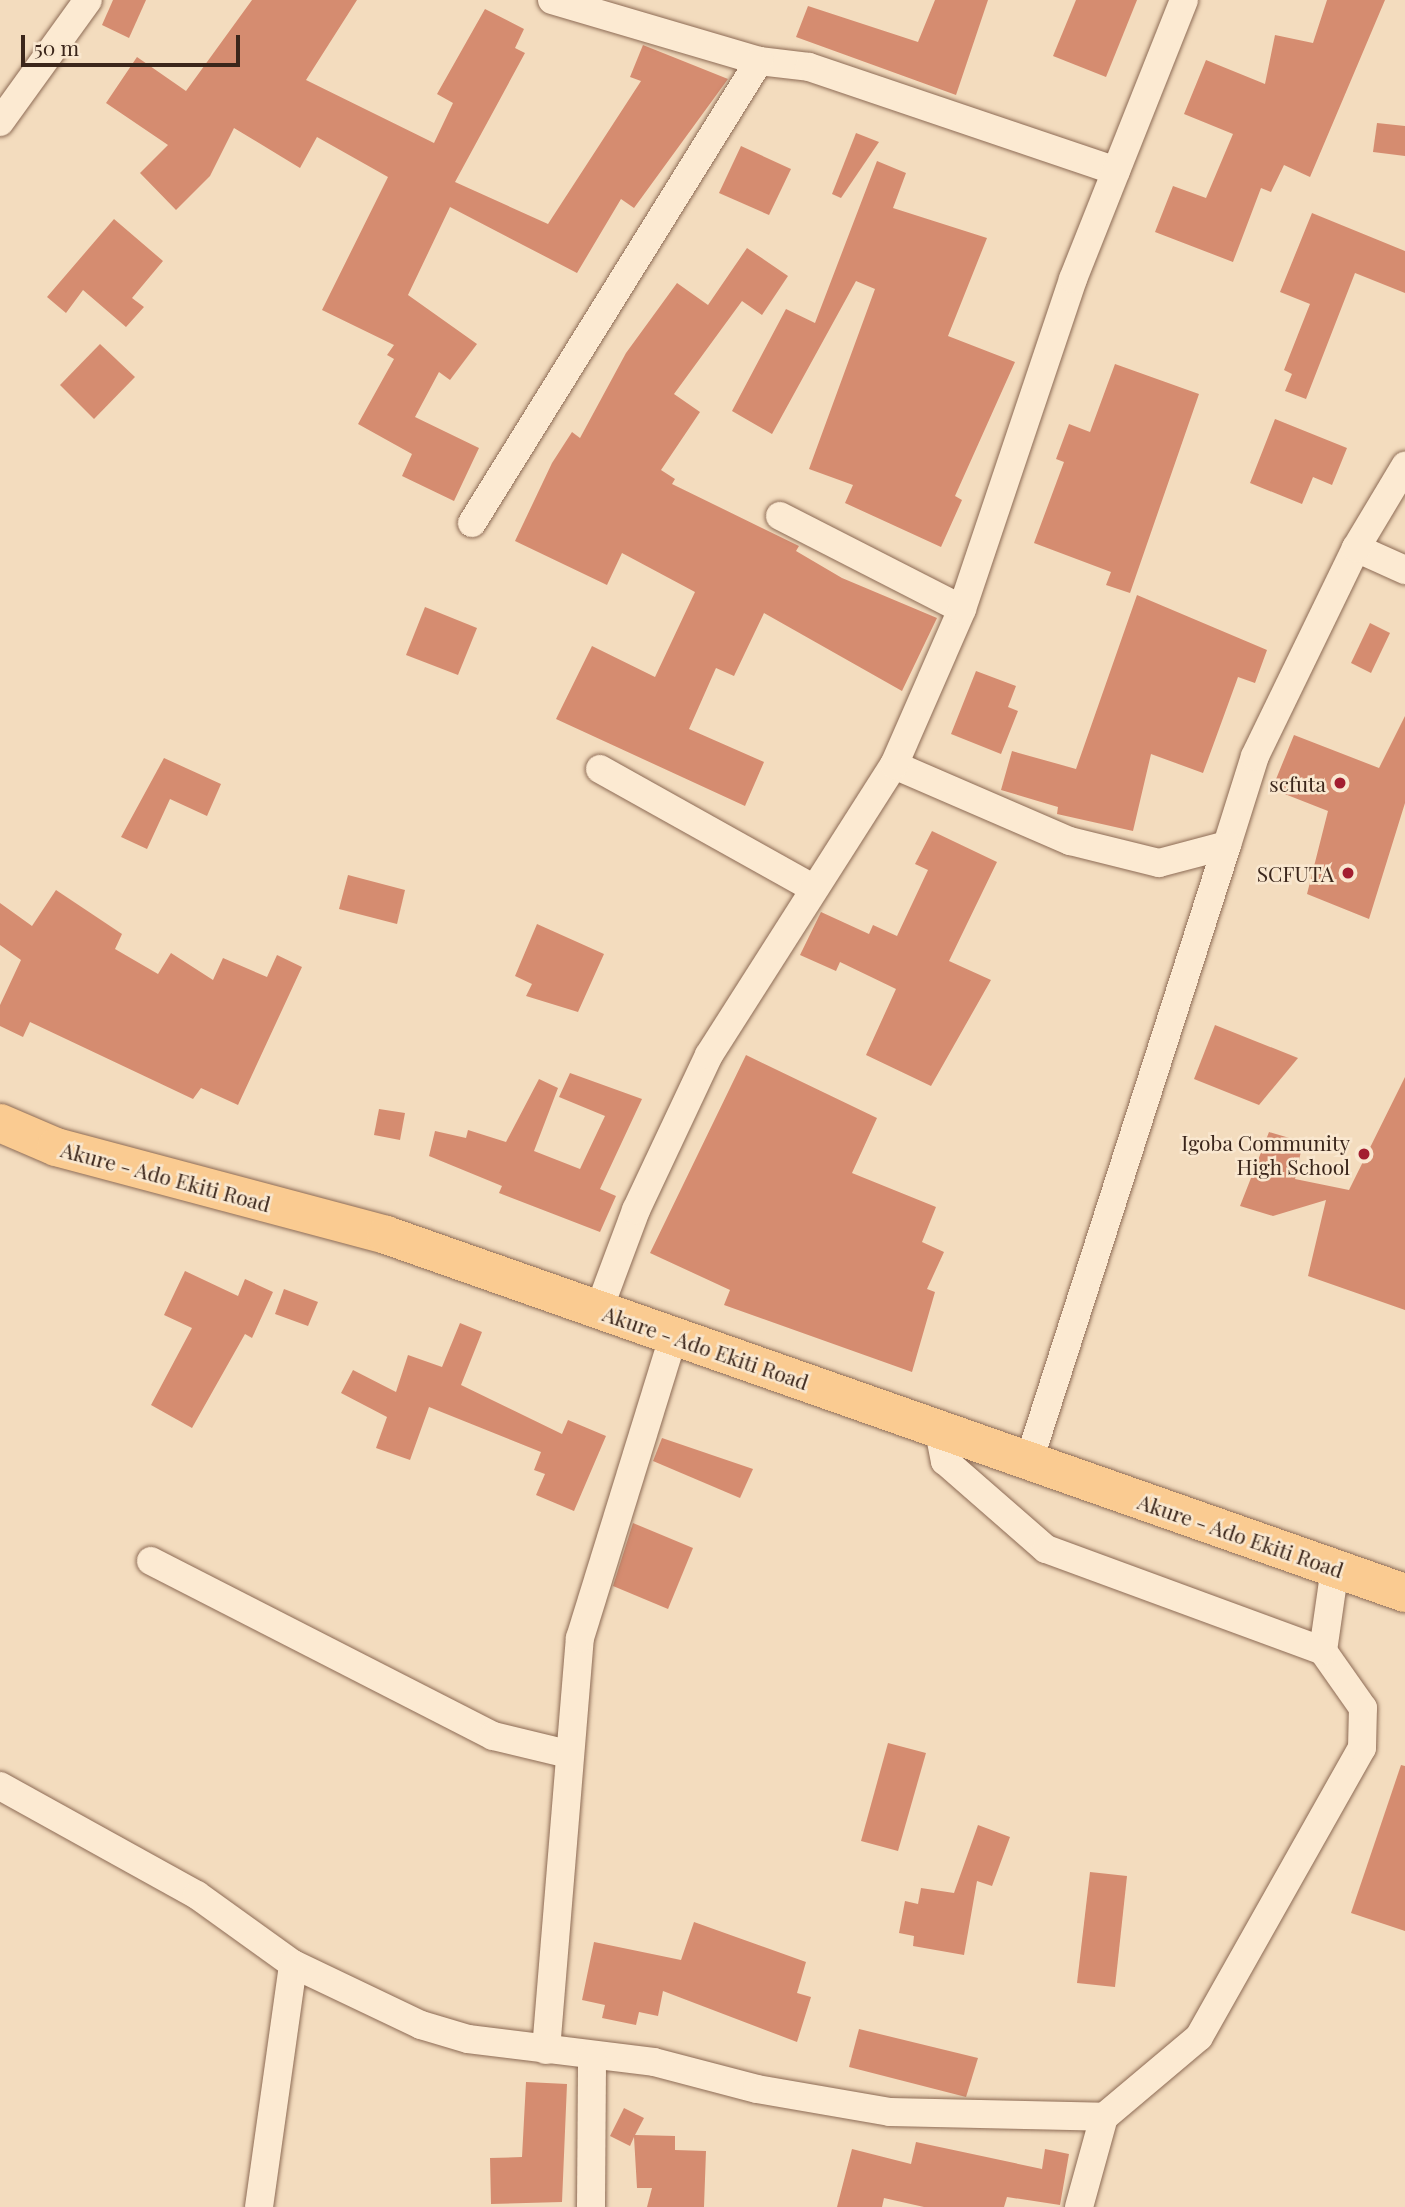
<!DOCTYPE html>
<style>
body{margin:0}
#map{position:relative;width:1405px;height:2207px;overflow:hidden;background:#f3dcbe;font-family:"Playfair Display",serif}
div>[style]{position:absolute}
.building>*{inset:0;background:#d58c70}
.roads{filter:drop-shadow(0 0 2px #8d6b55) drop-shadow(0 0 2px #8d6b55)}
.minor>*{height:28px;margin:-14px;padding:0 14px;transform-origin:14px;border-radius:14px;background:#fcead2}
.primary>*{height:38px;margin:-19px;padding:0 19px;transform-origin:19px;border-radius:19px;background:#facb91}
.dots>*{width:19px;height:19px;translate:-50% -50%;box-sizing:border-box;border:4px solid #f9e7cf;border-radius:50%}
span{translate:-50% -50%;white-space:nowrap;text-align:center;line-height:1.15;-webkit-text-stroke:5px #f9e7cf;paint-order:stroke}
.poi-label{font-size:21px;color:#3b261b}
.right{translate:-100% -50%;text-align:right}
.street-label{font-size:21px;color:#3b261b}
.scale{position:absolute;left:21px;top:35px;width:219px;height:32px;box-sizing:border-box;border:4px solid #3b261b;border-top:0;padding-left:9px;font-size:21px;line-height:24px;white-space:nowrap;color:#3b261b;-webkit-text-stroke:5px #f9e7cf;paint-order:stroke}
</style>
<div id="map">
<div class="building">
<i style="clip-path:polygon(113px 0,146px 0,129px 38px,102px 25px)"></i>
<i style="clip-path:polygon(252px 0,357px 0,306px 80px,434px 143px,453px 103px,437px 94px,485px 9px,524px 29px,515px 48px,525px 53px,455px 182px,548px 224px,641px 81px,630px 77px,643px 45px,728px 79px,634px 208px,621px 199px,577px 273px,450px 207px,408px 295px,477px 344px,450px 380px,439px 372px,415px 417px,479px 448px,454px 501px,402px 476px,412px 454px,358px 424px,394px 359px,387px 355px,394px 345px,322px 310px,388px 177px,317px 137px,300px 168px,234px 128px,210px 176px,176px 210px,140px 173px,168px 145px,106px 103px,137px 57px,186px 91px)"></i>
<i style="clip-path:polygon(935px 0,988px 0,956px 95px,796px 37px,808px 6px,918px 42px)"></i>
<i style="clip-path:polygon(1076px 0,1137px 0,1106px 77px,1053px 56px)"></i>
<i style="clip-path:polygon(1327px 0,1385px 0,1310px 177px,1284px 165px,1271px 192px,1261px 188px,1233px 262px,1155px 232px,1173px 186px,1206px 198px,1233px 134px,1184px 114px,1206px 60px,1265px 84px,1275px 35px,1313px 43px)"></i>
<i style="clip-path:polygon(1377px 123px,1405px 126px,1405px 156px,1373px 152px)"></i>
<i style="clip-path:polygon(856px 133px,879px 142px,841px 198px,832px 194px)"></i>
<i style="clip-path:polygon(741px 146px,791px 169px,769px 215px,719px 193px)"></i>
<i style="clip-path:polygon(877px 161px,906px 173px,893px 208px,987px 238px,948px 336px,1015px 362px,955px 496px,962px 500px,941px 547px,845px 503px,853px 485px,809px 469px,875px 289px,856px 281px,772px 434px,732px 411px,786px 309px,815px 323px)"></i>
<i style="clip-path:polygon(1312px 213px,1405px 251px,1405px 293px,1355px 273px,1306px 399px,1285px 391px,1292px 374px,1284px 370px,1310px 304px,1280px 292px)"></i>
<i style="clip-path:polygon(114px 219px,163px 261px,132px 298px,144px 307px,126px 327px,83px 290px,66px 313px,47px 297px)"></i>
<i style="clip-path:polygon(747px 248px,788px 276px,762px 315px,742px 301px,674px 394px,700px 412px,661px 470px,675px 479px,672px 484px,799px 546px,796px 551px,842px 578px,937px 618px,902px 691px,764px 613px,734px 676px,716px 668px,689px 729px,764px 762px,745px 806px,556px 719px,592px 646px,655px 677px,695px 592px,622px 553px,607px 585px,515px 541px,552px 463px,572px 432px,580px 438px,626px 353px,677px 283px,708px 305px)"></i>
<i style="clip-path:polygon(100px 344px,135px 377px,94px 419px,60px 385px)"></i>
<i style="clip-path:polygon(1115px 364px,1199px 394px,1130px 593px,1106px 585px,1111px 572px,1034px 543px,1064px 462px,1056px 459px,1069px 424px,1090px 432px)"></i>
<i style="clip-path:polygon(1275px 419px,1347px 448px,1332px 485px,1313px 477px,1302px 504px,1250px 483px)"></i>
<i style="clip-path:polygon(1137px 595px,1267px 650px,1255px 683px,1238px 677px,1203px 773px,1151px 754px,1133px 831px,1057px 814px,1058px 807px,1001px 790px,1012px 751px,1076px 769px)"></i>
<i style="clip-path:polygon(425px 607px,477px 628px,458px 675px,406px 655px)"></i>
<i style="clip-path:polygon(1370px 623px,1390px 633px,1371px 673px,1351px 663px)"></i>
<i style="clip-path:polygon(976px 671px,1016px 686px,1008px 707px,1018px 711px,1001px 754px,951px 734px)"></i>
<i style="clip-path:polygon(1405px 716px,1405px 803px,1369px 919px,1307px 894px,1328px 811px,1272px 789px,1294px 735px,1379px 768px)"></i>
<i style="clip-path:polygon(164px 758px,221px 784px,207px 816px,170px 799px,147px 849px,121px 837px)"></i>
<i style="clip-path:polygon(932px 831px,997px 862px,949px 961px,991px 980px,931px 1086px,866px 1055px,896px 989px,840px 962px,836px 971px,800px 955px,821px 912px,869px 934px,873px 925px,897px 936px,928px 870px,915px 864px)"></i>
<i style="clip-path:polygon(348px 875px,405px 890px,397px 924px,339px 909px)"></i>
<i style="clip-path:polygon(56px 890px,122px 934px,115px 949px,158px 974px,171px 953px,213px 980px,223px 958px,267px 977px,277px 955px,302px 967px,238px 1105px,201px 1088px,193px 1099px,30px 1022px,23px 1037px,0 1026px,0 1005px,21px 960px,0 945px,0 903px,32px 926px)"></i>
<i style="clip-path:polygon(537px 924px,604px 954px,578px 1012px,526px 996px,532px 984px,515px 976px)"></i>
<i style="clip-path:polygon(1215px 1025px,1298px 1058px,1259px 1105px,1194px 1079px)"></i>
<i style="clip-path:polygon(746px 1055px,877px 1118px,852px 1173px,936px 1207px,922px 1242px,944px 1252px,927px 1289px,935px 1292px,912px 1372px,724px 1305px,730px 1290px,650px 1253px)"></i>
<i style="clip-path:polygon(570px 1073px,642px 1099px,600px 1189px,616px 1196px,600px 1232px,499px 1193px,502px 1186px,429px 1156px,435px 1131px,466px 1138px,468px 1130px,506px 1142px,539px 1079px,558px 1088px,534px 1151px,580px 1169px,605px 1116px,559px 1097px)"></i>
<i style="clip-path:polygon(1405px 1077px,1405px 1310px,1308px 1276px,1326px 1200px,1273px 1216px,1240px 1206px,1269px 1132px,1303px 1142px,1295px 1179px,1349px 1190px)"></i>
<i style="clip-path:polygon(379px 1109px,405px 1113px,400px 1140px,374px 1135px)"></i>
<i style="clip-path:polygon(185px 1271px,238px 1296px,245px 1279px,273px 1292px,252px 1338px,245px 1334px,192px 1428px,151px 1405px,192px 1328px,164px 1315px)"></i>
<i style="clip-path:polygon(284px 1289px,318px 1302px,308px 1326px,275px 1314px)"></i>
<i style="clip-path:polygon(460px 1323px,482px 1332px,461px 1385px,562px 1434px,568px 1420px,606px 1436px,574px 1511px,536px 1495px,545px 1474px,534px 1470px,541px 1452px,429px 1407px,410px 1460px,376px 1448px,387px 1417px,341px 1393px,353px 1370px,396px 1392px,408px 1355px,442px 1367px)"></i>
<i style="clip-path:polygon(662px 1438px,753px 1469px,740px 1498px,653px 1461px)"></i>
<i style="clip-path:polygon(633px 1523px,693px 1548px,668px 1609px,613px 1586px)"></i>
<i style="clip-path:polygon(888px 1743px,926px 1753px,898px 1851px,861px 1841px)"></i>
<i style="clip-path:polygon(1401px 1765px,1405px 1766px,1405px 1931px,1351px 1913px)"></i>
<i style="clip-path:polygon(978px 1825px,1010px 1837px,992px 1886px,977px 1881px,964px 1955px,913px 1946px,914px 1936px,899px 1933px,905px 1901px,918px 1904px,921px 1888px,954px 1893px)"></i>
<i style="clip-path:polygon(1090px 1872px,1127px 1876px,1115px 1987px,1077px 1983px)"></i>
<i style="clip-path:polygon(694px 1922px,806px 1962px,797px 1993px,811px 1997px,797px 2042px,663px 1991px,658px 2016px,639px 2012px,636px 2025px,602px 2018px,605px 2005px,582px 2000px,594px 1942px,681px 1960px)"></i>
<i style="clip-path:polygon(859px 2029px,978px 2058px,966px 2097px,849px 2067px)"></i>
<i style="clip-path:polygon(526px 2082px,567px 2084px,562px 2202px,491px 2204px,490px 2158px,522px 2157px)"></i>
<i style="clip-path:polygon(624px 2108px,644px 2118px,635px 2135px,675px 2136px,675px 2150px,706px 2151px,704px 2207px,647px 2207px,652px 2188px,637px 2188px,634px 2137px,630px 2146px,610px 2136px)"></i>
<i style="clip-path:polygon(916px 2142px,1042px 2169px,1045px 2149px,1069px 2154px,1060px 2205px,1007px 2197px,1004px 2207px,924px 2207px,884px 2198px,882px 2207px,837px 2207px,852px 2149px,911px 2164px)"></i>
</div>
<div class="roads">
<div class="minor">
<i style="left:552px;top:0;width:216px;rotate:16.4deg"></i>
<i style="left:759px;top:61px;width:50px;rotate:6.8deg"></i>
<i style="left:809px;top:67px;width:324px;rotate:18.7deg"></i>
<i style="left:0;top:122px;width:150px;rotate:-54.2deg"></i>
<i style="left:780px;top:516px;width:204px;rotate:27.1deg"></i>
<i style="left:472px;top:523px;width:544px;rotate:-58.15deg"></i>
<i style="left:1356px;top:548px;width:54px;rotate:24.2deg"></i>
<i style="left:894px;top:765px;width:192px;rotate:23.4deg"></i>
<i style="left:1070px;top:841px;width:92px;rotate:13.9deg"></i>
<i style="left:1159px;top:863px;width:70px;rotate:-14.8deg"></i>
<i style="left:1227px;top:845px;width:93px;rotate:-72.5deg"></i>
<i style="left:1255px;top:756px;width:231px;rotate:-64.1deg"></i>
<i style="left:1356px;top:548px;width:96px;rotate:-59.1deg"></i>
<i style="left:600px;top:769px;width:244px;rotate:29.2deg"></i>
<i style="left:599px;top:1309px;width:106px;rotate:-69.5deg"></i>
<i style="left:636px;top:1210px;width:171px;rotate:-64.8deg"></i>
<i style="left:709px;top:1055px;width:344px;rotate:-57.5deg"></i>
<i style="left:894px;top:765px;width:170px;rotate:-66.4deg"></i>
<i style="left:962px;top:609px;width:348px;rotate:-71.4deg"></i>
<i style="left:1073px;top:279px;width:300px;rotate:-68.3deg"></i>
<i style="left:939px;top:1431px;width:31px;rotate:79deg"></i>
<i style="left:945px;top:1461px;width:134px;rotate:41.1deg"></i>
<i style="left:1046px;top:1549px;width:295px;rotate:20.2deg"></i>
<i style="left:1029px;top:1461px;width:647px;rotate:-72.18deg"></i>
<i style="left:151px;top:1561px;width:384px;rotate:27.1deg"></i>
<i style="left:493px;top:1736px;width:77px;rotate:13.5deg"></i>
<i style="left:0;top:1786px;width:225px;rotate:29deg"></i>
<i style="left:197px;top:1895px;width:118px;rotate:35.7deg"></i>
<i style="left:546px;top:2050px;width:413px;rotate:-85.3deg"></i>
<i style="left:580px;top:1638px;width:315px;rotate:-72.8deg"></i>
<i style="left:259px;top:2207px;width:245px;rotate:-82deg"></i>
<i style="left:293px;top:1964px;width:142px;rotate:25.5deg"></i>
<i style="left:421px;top:2025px;width:49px;rotate:16.6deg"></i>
<i style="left:468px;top:2039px;width:187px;rotate:7deg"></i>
<i style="left:654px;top:2062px;width:106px;rotate:14.7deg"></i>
<i style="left:757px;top:2089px;width:135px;rotate:9.8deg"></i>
<i style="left:890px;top:2112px;width:214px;rotate:1.3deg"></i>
<i style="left:591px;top:2207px;width:149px;rotate:-89.6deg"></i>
<i style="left:1079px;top:2207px;width:93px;rotate:-74.5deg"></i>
<i style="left:1104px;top:2117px;width:124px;rotate:-40.1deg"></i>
<i style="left:1199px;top:2037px;width:332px;rotate:-60.6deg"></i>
<i style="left:1362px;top:1748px;width:40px;rotate:-88.6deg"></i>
<i style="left:1363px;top:1708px;width:70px;rotate:-125.1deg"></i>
<i style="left:1323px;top:1651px;width:84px;rotate:-81.8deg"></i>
</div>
<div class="primary">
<i style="left:0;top:1123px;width:61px;rotate:23.2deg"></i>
<i style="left:56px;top:1147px;width:342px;rotate:14.9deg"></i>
<i style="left:386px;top:1235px;width:1080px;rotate:19.36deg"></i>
</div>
</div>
<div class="dots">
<i style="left:1340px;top:783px;background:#a31e31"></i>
<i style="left:1348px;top:873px;background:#a31e31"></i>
<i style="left:1364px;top:1154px;background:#a31e31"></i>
</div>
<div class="poi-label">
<span class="right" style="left:1326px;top:783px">scfuta</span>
<span class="right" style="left:1334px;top:873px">SCFUTA</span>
<span class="right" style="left:1350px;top:1154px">Igoba Community<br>High School</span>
</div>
<div class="street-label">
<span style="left:166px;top:1176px;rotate:15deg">Akure - Ado Ekiti Road</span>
<span style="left:706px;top:1347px;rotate:19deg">Akure - Ado Ekiti Road</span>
<span style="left:1241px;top:1535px;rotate:19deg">Akure - Ado Ekiti Road</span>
</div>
<div class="scale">50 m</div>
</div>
